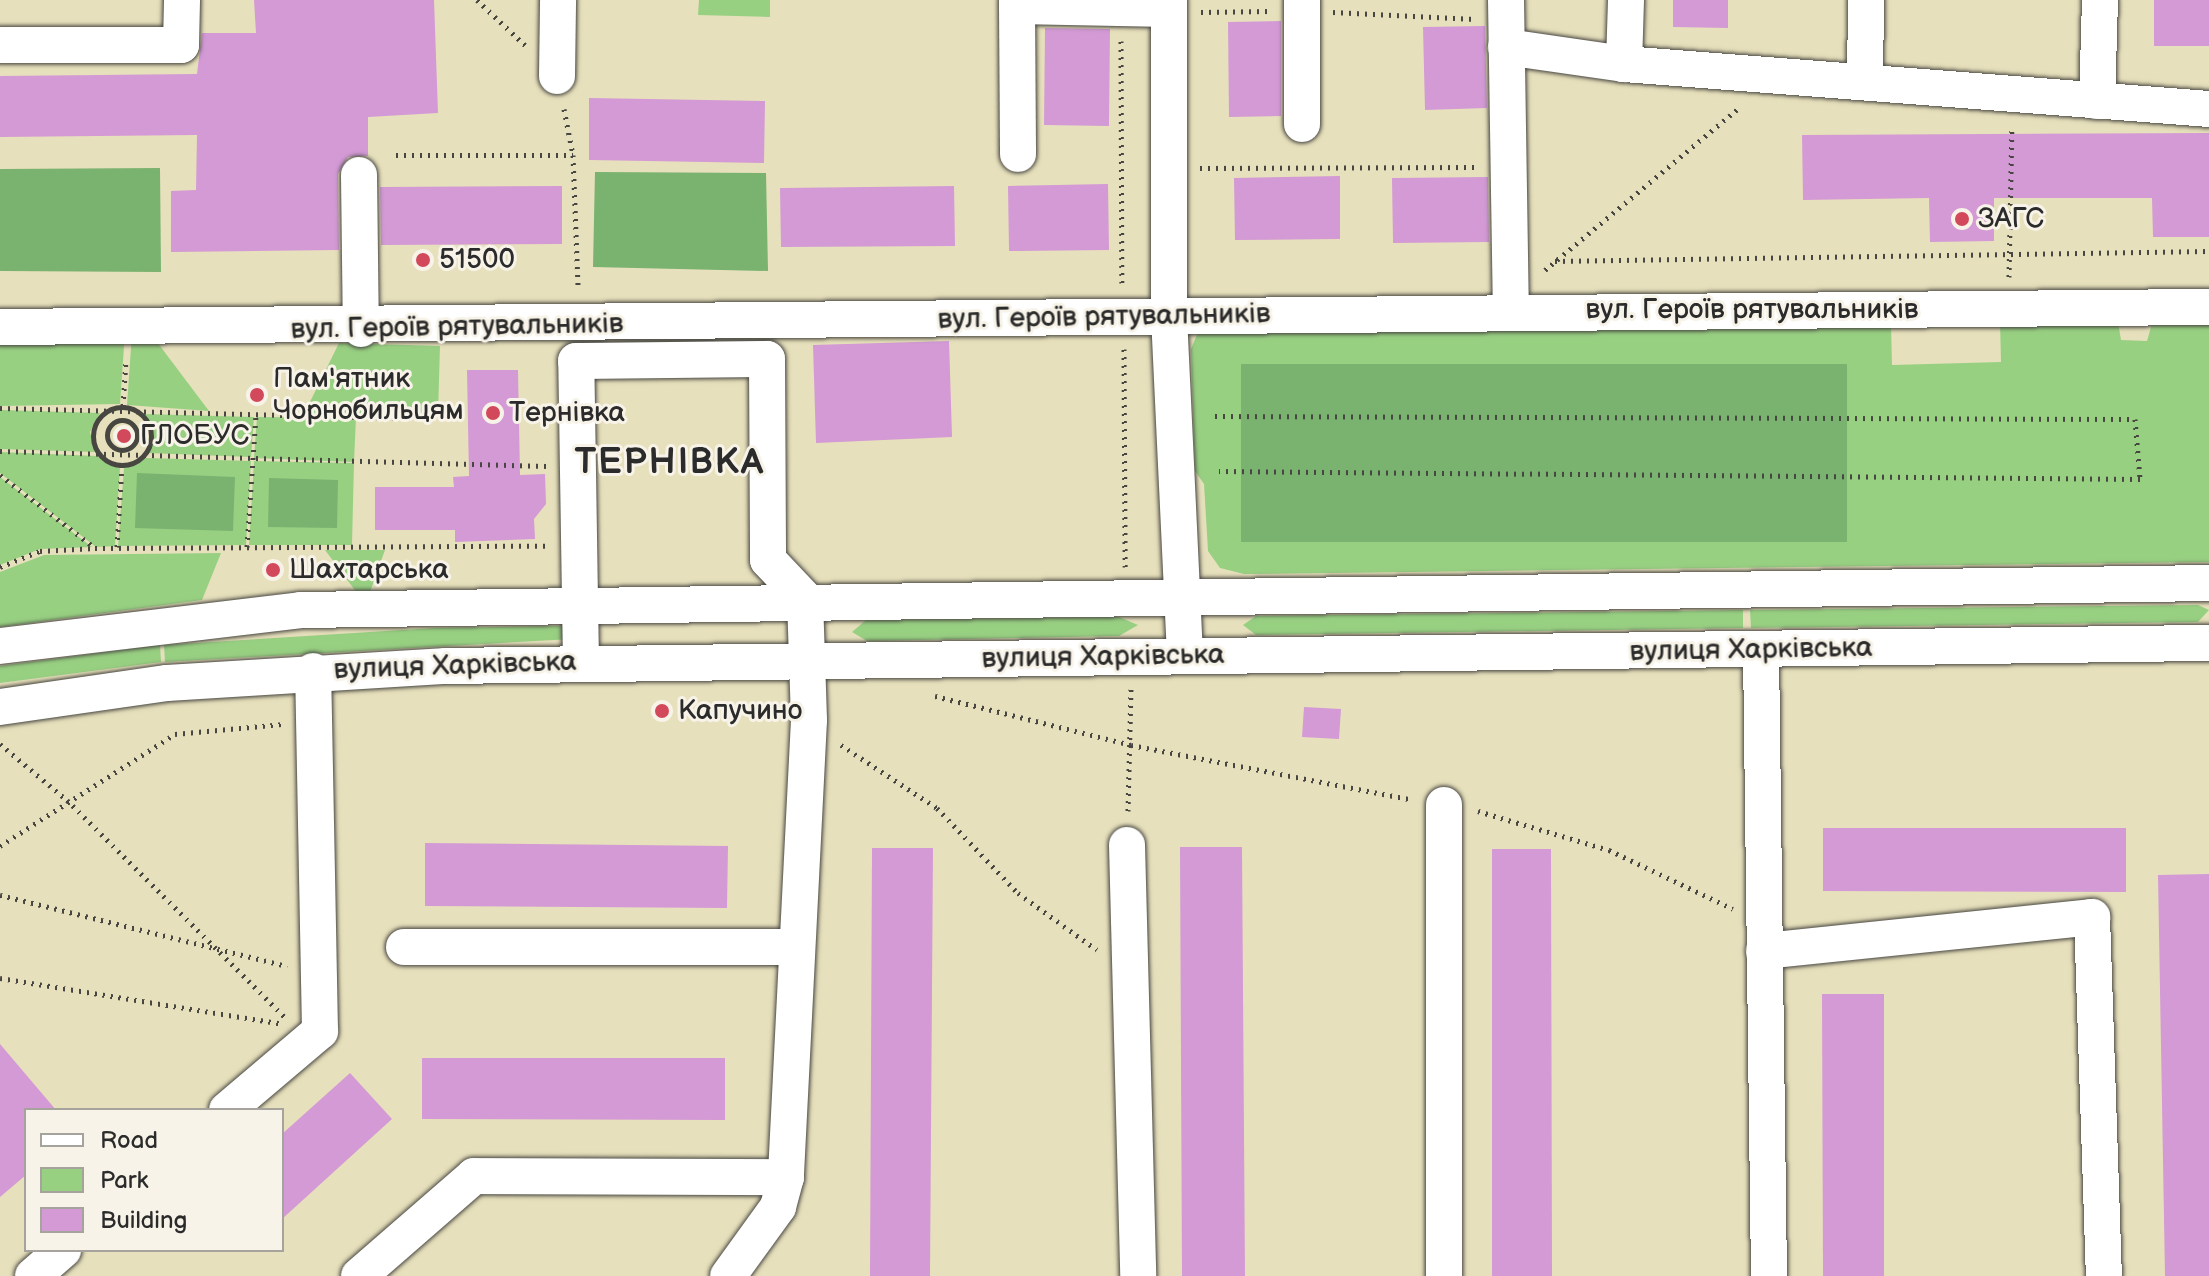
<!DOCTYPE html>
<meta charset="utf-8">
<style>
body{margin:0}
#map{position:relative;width:2209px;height:1276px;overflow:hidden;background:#e7e0bc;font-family:"Balsamiq Sans",sans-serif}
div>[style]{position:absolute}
.green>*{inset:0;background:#98d082}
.forest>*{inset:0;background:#7ab270}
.building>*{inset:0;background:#d39ad5}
.path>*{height:5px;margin-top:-2.5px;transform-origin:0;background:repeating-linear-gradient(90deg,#474641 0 2px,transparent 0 8px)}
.path>.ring{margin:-2.5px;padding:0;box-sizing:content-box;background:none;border:5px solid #474641;border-radius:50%}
.roads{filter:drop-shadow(0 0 2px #474641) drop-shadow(0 0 2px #474641)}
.minor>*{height:36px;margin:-18px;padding:0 18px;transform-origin:18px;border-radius:18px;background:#fff}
.dots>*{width:22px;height:22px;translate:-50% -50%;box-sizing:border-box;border:4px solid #f7f3e8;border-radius:50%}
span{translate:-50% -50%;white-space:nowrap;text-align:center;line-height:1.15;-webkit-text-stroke:6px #f7f3e8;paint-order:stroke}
.poi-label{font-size:28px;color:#2b2b2b}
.left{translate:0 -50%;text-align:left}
.street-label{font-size:28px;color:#2b2b2b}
.district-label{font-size:36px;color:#2b2b2b;font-weight:700;letter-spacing:2px}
.legend{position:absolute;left:24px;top:1108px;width:260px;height:144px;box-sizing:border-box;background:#f7f3e8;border:2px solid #a5a39c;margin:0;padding:10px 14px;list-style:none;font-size:24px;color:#2b2b2b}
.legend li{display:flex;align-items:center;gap:16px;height:40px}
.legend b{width:40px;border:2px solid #a5a39c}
</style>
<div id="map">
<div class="green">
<i style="clip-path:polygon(699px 0,770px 0,770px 17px,698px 15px)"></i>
<i style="clip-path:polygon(2209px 319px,2209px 562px,1244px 574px,1220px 568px,1208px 551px,1204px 484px,1195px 471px,1191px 349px,1199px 330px,1891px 325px,1892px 365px,2001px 362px,2000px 322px,2118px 322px,2121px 340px,2147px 341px,2153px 320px)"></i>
<i style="clip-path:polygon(0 331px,125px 332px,120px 404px,0 406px)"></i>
<i style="clip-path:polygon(132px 333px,151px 334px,209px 411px,127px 405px)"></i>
<i style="clip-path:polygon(339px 343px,440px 346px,438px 414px,304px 414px)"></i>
<i style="clip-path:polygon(0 410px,100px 413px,90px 432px,95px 452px,0 449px)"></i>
<i style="clip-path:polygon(144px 414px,254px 417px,251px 457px,147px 453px,154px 436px)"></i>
<i style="clip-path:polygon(257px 417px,356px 418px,354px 462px,254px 458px)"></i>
<i style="clip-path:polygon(0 452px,97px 456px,120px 467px,115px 546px,96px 547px,0 473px)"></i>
<i style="clip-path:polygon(146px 458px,251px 461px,246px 545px,118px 546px,124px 468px)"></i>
<i style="clip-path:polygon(254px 461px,354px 463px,352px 545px,249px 545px)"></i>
<i style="clip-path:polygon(0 477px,92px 547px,40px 549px,0 565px)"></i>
<i style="clip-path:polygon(325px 550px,385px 550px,370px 592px,357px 593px)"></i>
<i style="clip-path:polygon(221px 553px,202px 600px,0 627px,0 572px,44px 555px)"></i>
<i style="clip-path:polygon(2198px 605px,2209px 610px,2198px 622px,1751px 628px,1750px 610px)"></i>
<i style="clip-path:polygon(1743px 610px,1743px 628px,1256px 635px,1243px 625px,1256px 616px)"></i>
<i style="clip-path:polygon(1119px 617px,1138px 625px,1119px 636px,867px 641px,852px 632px,866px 620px)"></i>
<i style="clip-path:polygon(434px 628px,557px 626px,572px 628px,572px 639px,165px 662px,164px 645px)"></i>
<i style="clip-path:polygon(160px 645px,161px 662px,0 683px,0 666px)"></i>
</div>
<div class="forest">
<i style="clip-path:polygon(160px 168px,161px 272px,0 271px,0 169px)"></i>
<i style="clip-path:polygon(595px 172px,766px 173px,768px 271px,593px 267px)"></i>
<i style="clip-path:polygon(1241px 364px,1847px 364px,1847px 542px,1241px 542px)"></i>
<i style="clip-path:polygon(137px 473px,235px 477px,233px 531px,135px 528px)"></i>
<i style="clip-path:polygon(269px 478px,338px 480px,337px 528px,268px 527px)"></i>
</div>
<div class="building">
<i style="clip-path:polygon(254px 0,434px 0,438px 113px,368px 117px,368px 156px,348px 157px,338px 174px,339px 250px,171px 252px,171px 191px,196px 190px,197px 135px,0 137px,0 76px,197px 74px,202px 33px,256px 33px)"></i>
<i style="clip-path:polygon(1673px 0,1728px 0,1728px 28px,1673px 27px)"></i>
<i style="clip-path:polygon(2154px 0,2209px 0,2209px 46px,2154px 46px)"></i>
<i style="clip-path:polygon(1281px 21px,1281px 116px,1229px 117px,1228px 22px)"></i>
<i style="clip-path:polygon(1485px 26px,1487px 108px,1425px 110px,1423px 27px)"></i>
<i style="clip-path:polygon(1045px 28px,1110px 29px,1109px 126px,1044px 125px)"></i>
<i style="clip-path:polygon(589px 98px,765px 101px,764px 163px,589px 160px)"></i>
<i style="clip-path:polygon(2209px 133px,2209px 237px,2153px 237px,2152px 198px,1994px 198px,1994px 241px,1930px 242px,1929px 198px,1803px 200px,1802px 135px)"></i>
<i style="clip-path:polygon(1340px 176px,1340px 239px,1235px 240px,1234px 178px)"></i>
<i style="clip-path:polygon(1488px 177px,1489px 242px,1393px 243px,1392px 178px)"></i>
<i style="clip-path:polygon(1108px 184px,1109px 250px,1009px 251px,1008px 186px)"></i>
<i style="clip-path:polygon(562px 186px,562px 244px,381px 245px,380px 187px)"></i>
<i style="clip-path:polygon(954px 186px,955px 246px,781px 247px,780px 188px)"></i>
<i style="clip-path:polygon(949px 341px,952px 437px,816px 443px,813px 345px)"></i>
<i style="clip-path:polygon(467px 370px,518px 370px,520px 475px,545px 474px,546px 504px,534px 519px,535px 539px,455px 542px,455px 530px,375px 530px,375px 487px,454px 487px,453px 477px,469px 476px)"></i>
<i style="clip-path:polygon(1304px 707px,1341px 709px,1339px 739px,1302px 737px)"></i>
<i style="clip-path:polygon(1823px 828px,2126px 828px,2126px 892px,1823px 891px)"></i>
<i style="clip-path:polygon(425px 843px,728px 846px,727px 908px,425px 906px)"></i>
<i style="clip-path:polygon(1180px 847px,1242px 847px,1245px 1276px,1182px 1276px)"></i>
<i style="clip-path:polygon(872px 848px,933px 848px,930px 1276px,870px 1276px)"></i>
<i style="clip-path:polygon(1492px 849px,1551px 849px,1552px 1276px,1492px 1276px)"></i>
<i style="clip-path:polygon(2209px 874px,2209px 1276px,2165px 1276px,2158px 875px)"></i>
<i style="clip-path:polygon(1822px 994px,1884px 994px,1884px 1276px,1823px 1276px)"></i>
<i style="clip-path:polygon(0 1044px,56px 1110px,26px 1110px,26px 1175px,0 1197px)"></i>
<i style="clip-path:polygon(422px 1058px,725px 1058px,725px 1120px,422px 1119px)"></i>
<i style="clip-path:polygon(350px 1073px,392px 1119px,282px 1219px,282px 1134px)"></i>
</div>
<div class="path">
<i style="left:477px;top:0;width:66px;rotate:43.2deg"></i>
<i style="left:1201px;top:12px;width:70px;rotate:-0.8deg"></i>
<i style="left:1333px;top:12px;width:142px;rotate:2.8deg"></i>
<i style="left:1121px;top:41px;width:242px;rotate:89.8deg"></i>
<i style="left:564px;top:109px;width:47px;rotate:78.9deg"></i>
<i style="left:396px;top:155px;width:177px"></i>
<i style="left:573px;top:155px;width:133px;rotate:87.8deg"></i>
<i style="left:1200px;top:168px;width:274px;rotate:-0.2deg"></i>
<i style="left:1555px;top:261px;width:654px;rotate:-0.88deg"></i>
<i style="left:1545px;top:270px;width:254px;rotate:-39.9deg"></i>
<i style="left:2009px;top:277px;width:150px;rotate:-88.9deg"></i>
<i style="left:1124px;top:349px;width:218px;rotate:89.7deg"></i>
<i style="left:123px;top:406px;width:46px;rotate:-86.3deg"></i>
<i class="ring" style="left:93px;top:407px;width:53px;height:53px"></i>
<i style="left:0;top:408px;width:436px;rotate:1.4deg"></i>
<i style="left:1215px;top:416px;width:920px;rotate:0.19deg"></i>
<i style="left:2135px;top:419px;width:60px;rotate:85.2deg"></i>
<i style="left:2140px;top:479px;width:921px;rotate:-179.5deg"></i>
<i class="ring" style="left:107px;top:420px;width:25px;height:25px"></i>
<i style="left:0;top:451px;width:547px;rotate:1.57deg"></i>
<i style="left:0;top:475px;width:118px;rotate:37.5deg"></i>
<i style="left:117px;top:547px;width:82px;rotate:-86.5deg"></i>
<i style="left:247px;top:547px;width:131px;rotate:-86.1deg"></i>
<i style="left:0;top:567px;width:43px;rotate:-21.8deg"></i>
<i style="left:40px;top:551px;width:55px;rotate:-3.1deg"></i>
<i style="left:95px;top:548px;width:451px;rotate:-0.3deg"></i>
<i style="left:935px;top:696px;width:202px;rotate:14deg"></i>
<i style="left:1131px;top:745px;width:287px;rotate:11deg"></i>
<i style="left:0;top:744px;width:87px;rotate:39.9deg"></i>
<i style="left:67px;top:800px;width:308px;rotate:44.9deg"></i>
<i style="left:841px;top:745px;width:115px;rotate:33.3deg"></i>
<i style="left:937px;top:808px;width:117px;rotate:46.4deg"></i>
<i style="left:1018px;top:893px;width:97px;rotate:35.8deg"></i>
<i style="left:1128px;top:811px;width:122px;rotate:-88.6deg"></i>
<i style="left:1478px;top:811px;width:137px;rotate:16.6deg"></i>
<i style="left:1609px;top:850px;width:137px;rotate:25.4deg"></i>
<i style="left:0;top:846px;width:208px;rotate:-32.6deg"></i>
<i style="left:175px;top:734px;width:107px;rotate:-5.3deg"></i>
<i style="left:0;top:895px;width:296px;rotate:13.9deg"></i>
<i style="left:0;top:978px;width:283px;rotate:9.2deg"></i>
</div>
<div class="roads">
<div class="minor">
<i style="left:1017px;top:0;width:6px;rotate:90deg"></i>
<i style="left:1017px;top:6px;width:152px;rotate:1.1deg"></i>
<i style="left:1169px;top:0;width:316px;rotate:90deg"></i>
<i style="left:1169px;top:316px;width:340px;rotate:87.3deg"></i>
<i style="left:1302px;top:0;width:124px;rotate:90deg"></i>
<i style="left:1506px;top:0;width:312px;rotate:89.1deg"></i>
<i style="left:1017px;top:6px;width:148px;rotate:89.6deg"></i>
<i style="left:0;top:45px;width:181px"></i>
<i style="left:181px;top:45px;width:45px;rotate:-88.7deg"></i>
<i style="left:1506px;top:47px;width:119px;rotate:8.2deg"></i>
<i style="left:1624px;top:64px;width:587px;rotate:4.4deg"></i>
<i style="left:1624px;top:64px;width:64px;rotate:-88.2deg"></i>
<i style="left:557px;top:76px;width:76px;rotate:-89.2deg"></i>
<i style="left:1865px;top:82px;width:82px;rotate:-89.3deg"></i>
<i style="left:2097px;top:101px;width:101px;rotate:-88.3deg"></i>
<i style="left:359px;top:175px;width:154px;rotate:89.3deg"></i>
<i style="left:0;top:327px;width:2209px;rotate:-0.52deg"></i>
<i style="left:0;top:646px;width:303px;rotate:-6.8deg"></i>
<i style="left:301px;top:610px;width:1908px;rotate:-0.81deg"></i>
<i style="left:1761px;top:650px;width:626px;rotate:89.27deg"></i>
<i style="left:581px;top:663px;width:302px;rotate:-90.9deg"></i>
<i style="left:576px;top:361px;width:191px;rotate:-0.6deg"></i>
<i style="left:767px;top:359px;width:201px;rotate:89.7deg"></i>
<i style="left:768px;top:560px;width:54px;rotate:46.5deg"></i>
<i style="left:805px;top:599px;width:121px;rotate:88.1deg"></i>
<i style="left:809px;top:720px;width:458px;rotate:92.9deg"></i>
<i style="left:786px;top:1177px;width:31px;rotate:105deg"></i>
<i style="left:778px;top:1207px;width:85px;rotate:125.9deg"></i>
<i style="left:0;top:707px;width:169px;rotate:-8.2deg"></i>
<i style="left:167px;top:683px;width:280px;rotate:-3.5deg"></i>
<i style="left:446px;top:666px;width:1763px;rotate:-0.75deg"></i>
<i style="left:1444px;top:805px;width:471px;rotate:90deg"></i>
<i style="left:1127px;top:845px;width:431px;rotate:88.5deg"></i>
<i style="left:404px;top:947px;width:390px"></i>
<i style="left:1764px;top:951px;width:330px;rotate:-5.9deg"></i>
<i style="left:2092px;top:917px;width:359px;rotate:88.1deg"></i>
<i style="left:227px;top:1110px;width:122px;rotate:-40.3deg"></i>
<i style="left:320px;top:1031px;width:360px;rotate:-91.1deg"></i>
<i style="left:33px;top:1276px;width:40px;rotate:-41deg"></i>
<i style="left:359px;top:1276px;width:152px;rotate:-41deg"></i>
<i style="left:474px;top:1176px;width:312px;rotate:0.2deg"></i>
</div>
</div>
<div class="dots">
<i style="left:1962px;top:219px;background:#d1495b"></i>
<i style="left:423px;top:260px;background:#d1495b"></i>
<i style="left:257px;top:395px;background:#d1495b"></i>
<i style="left:493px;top:413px;background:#d1495b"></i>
<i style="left:124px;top:436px;background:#d1495b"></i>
<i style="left:273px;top:570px;background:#d1495b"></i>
<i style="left:662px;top:711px;background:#d1495b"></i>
</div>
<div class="poi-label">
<span class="left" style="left:1978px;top:219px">ЗАГС</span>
<span class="left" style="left:439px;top:260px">51500</span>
<span class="left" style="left:273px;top:395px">Пам'ятник<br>Чорнобильцям</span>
<span class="left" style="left:509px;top:413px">Тернівка</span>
<span class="left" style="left:140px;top:436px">ГЛОБУС</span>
<span class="left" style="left:289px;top:570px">Шахтарська</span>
<span class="left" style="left:678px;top:711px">Капучино</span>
</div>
<div class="street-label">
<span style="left:1752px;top:310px">вул. Героїв рятувальників</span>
<span style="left:1104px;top:317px;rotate:-1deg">вул. Героїв рятувальників</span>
<span style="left:457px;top:327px;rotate:-1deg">вул. Героїв рятувальників</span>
<span style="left:1751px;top:650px;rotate:-1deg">вулиця Харківська</span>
<span style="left:1103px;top:657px;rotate:-1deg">вулиця Харківська</span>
<span style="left:455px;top:666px;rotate:-2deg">вулиця Харківська</span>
</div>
<div class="district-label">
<span style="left:670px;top:463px">ТЕРНІВКА</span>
</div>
<ul class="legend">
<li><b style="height:10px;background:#fff"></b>Road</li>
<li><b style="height:22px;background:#98d082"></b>Park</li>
<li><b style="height:22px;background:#d39ad5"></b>Building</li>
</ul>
</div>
